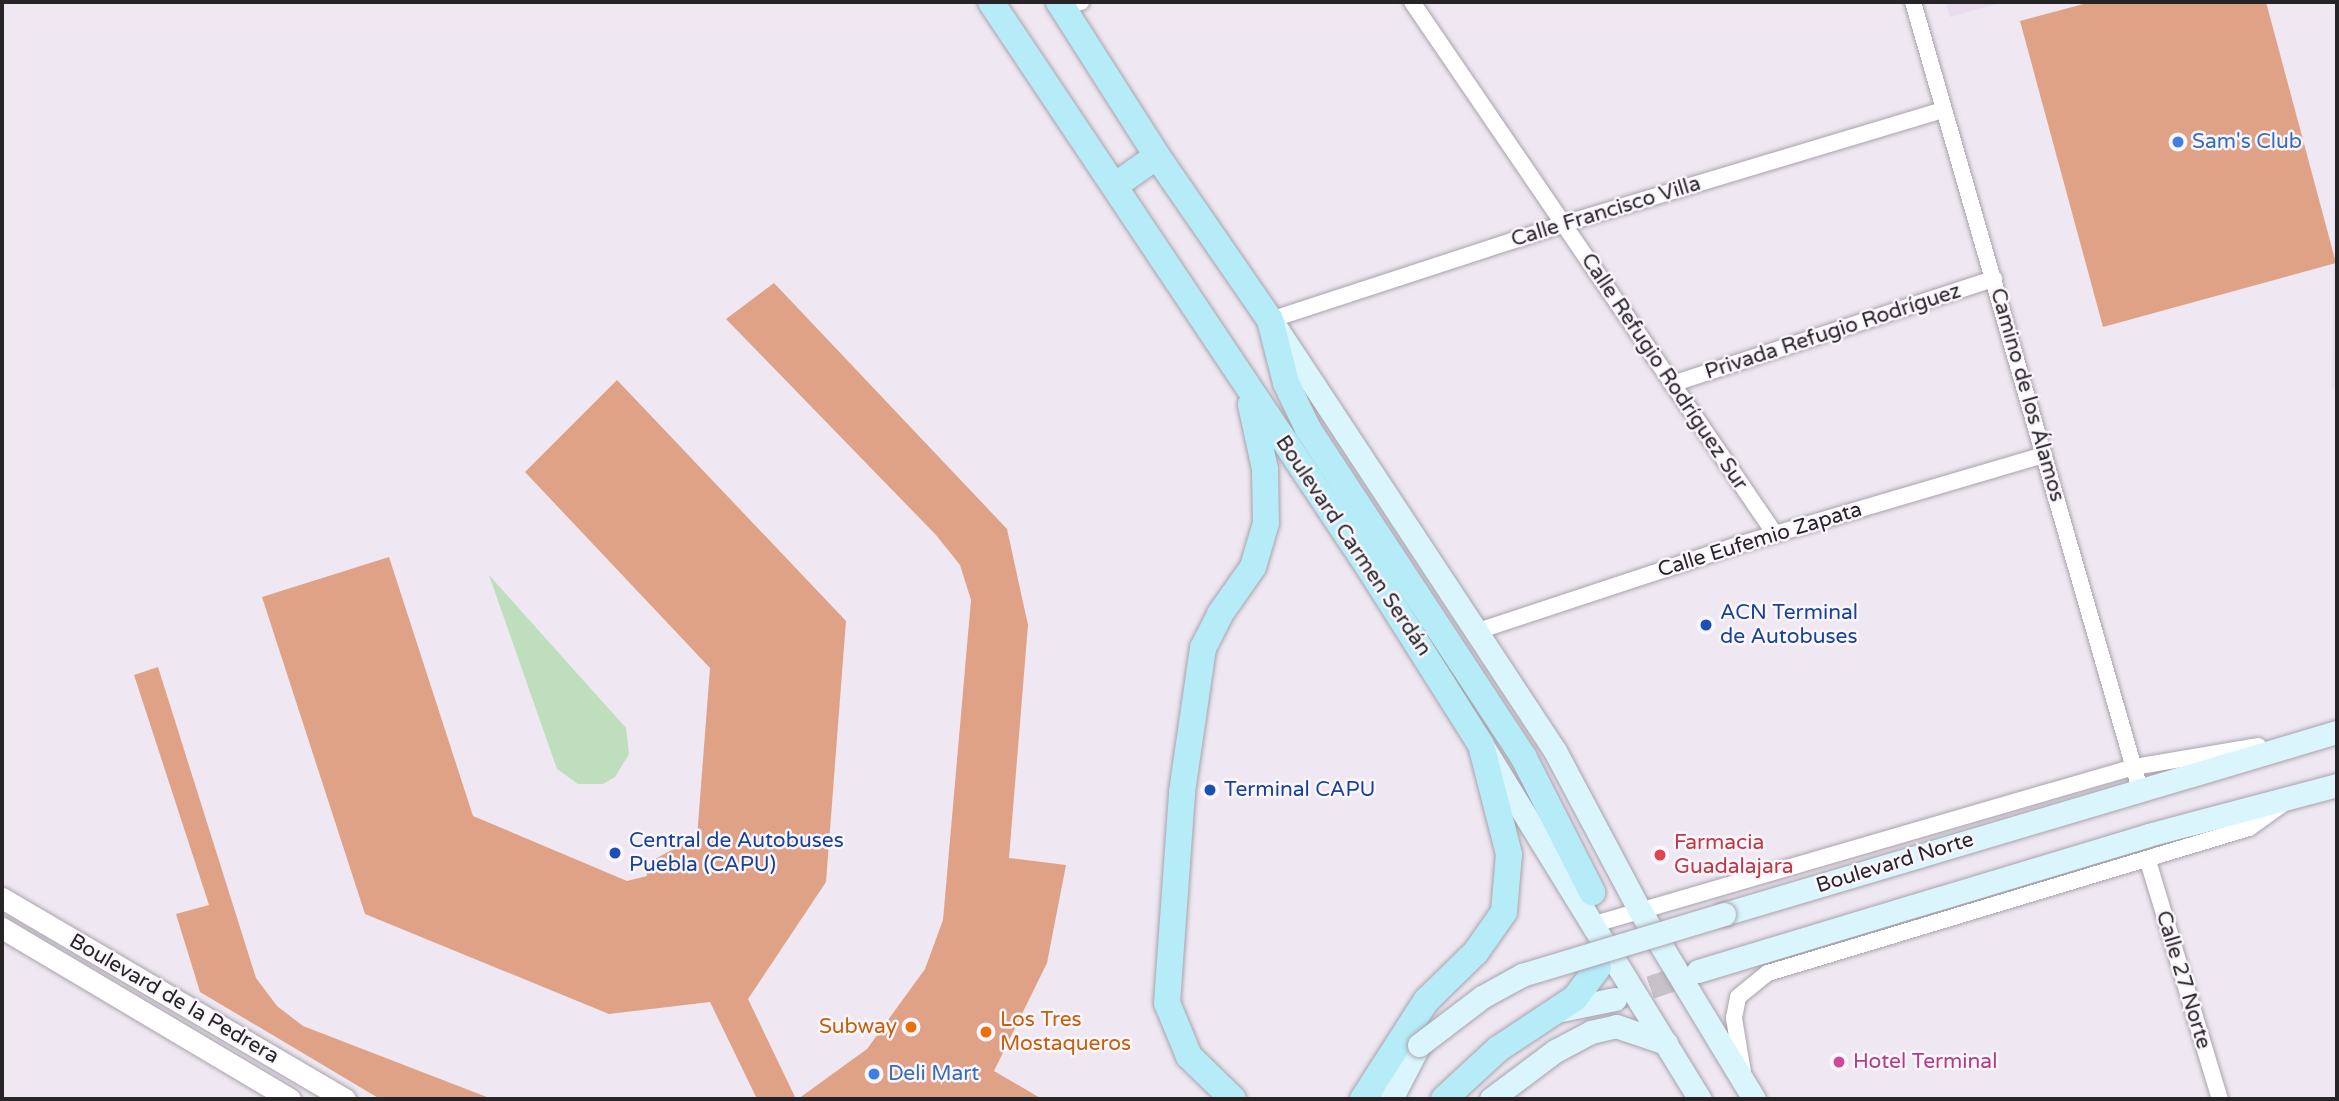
<!DOCTYPE html>
<meta charset="utf-8">
<style>
body{margin:0}
#map{position:relative;width:2339px;height:1101px;overflow:hidden;background:#efe8f2;font-family:"Varela Round",sans-serif}
div>[style]{position:absolute}
.built>*{inset:0;background:#e8ddee}
.green>*{inset:0;background:#bedebd}
.building>*{inset:0;background:#e0a286}
.secondary-tunnel>*{height:23px;margin-top:-11.5px;transform-origin:0;background:repeating-linear-gradient(90deg,#c7c1c9 0 23px,transparent 0 34px)}
.roads{filter:drop-shadow(0 0 2px #a8a2ac) drop-shadow(0 0 2px #a8a2ac)}
.minor>*{height:16px;margin:-8px;padding:0 8px;transform-origin:8px;border-radius:8px;background:#fff}
.tertiary>*{height:21px;margin:-10.5px;padding:0 10.5px;transform-origin:10.5px;border-radius:10.5px;background:#fff}
.secondary>*{height:23px;margin:-11.5px;padding:0 11.5px;transform-origin:11.5px;border-radius:11.5px;background:#daf6fc}
.primary>*{height:26px;margin:-13px;padding:0 13px;transform-origin:13px;border-radius:13px;background:#b5ecf8}
.bridges{filter:drop-shadow(0 0 2px #a8a2ac) drop-shadow(0 0 2px #a8a2ac)}
.secondary-bridge>*{height:23px;margin:-11.5px;padding:0 11.5px;transform-origin:11.5px;border-radius:11.5px;background:#daf6fc}
.dots>*{width:19px;height:19px;translate:-50% -50%;box-sizing:border-box;border:4px solid #fbf6fe;border-radius:50%}
span{translate:-50% -50%;white-space:nowrap;text-align:center;line-height:1.15;-webkit-text-stroke:5px #fbf6fe;paint-order:stroke}
.shop-label{font-size:21px;color:#366cbe}
.left{translate:0 -50%;text-align:left}
.street-label{font-size:21px;color:#262427}
.transit-label{font-size:21px;color:#164399}
.health-label{font-size:21px;color:#be3a42}
.food-label{font-size:21px;color:#c56008}
.right{translate:-100% -50%;text-align:right}
.hotel-label{font-size:21px;color:#b23c85}
.frame{position:absolute;inset:0;border:4px solid #262427;pointer-events:none}
</style>
<div id="map">
<div class="built">
<i style="clip-path:polygon(1946px 2px,2004px 2px,1950px 17px)"></i>
<i style="clip-path:polygon(2337px 2px,2337px 387px,2332px 389px)"></i>
</div>
<div class="green">
<i style="clip-path:polygon(489px 575px,626px 728px,629px 754px,615px 777px,603px 784px,578px 784px,557px 769px)"></i>
</div>
<div class="building">
<i style="clip-path:polygon(2091px 2px,2266px 2px,2336px 263px,2103px 327px,2020px 21px)"></i>
<i style="clip-path:polygon(774px 283px,1007px 529px,1028px 625px,1009px 858px,1066px 865px,1047px 963px,994px 1071px,1042px 1099px,798px 1099px,867px 1049px,925px 969px,943px 920px,971px 600px,960px 565px,936px 535px,726px 319px)"></i>
<i style="clip-path:polygon(617px 380px,846px 621px,826px 882px,748px 999px,796px 1099px,757px 1099px,710px 1002px,609px 1014px,365px 914px,262px 597px,389px 557px,473px 816px,627px 881px,647px 876px,645px 867px,657px 858px,686px 842px,693px 844px,697px 838px,710px 668px,525px 472px)"></i>
<i style="clip-path:polygon(158px 667px,256px 978px,277px 1006px,303px 1026px,492px 1099px,380px 1099px,200px 992px,176px 914px,209px 905px,134px 675px)"></i>
</div>
<div class="secondary-tunnel">
<i style="left:1618px;top:998px;width:84px;rotate:-18.6deg"></i>
</div>
<div class="roads">
<div class="minor">
<i style="left:1412px;top:2px;width:644px;rotate:55.69deg"></i>
<i style="left:1913px;top:2px;width:819px;rotate:73.91deg"></i>
<i style="left:1063px;top:7px;width:19px;rotate:-16deg"></i>
<i style="left:1270px;top:320px;width:308px;rotate:-18.1deg"></i>
<i style="left:1563px;top:224px;width:397px;rotate:-16.7deg"></i>
<i style="left:1672px;top:384px;width:339px;rotate:-18.1deg"></i>
<i style="left:1478px;top:631px;width:274px;rotate:-18.3deg"></i>
<i style="left:1738px;top:545px;width:319px;rotate:-16.4deg"></i>
<i style="left:2148px;top:861px;width:249px;rotate:73.2deg"></i>
<i style="left:1595px;top:924px;width:561px;rotate:-16.24deg"></i>
<i style="left:2134px;top:767px;width:126px;rotate:-9.6deg"></i>
<i style="left:1743px;top:1072px;width:55px;rotate:-99.5deg"></i>
<i style="left:1734px;top:1018px;width:21px;rotate:-79deg"></i>
<i style="left:1738px;top:997px;width:38px;rotate:-39deg"></i>
<i style="left:1768px;top:973px;width:502px;rotate:-16.78deg"></i>
<i style="left:2249px;top:828px;width:43px;rotate:-35.5deg"></i>
</div>
<div class="tertiary">
<i style="left:2px;top:898px;width:398px;rotate:30.4deg"></i>
<i style="left:2px;top:928px;width:335px;rotate:30.7deg"></i>
</div>
<div class="secondary">
<i style="left:1275px;top:326px;width:509px;rotate:56.62deg"></i>
<i style="left:1555px;top:751px;width:179px;rotate:62deg"></i>
<i style="left:1639px;top:909px;width:222px;rotate:58.8deg"></i>
<i style="left:1485px;top:750px;width:410px;rotate:58.4deg"></i>
<i style="left:1724px;top:914px;width:639px;rotate:-16.54deg"></i>
<i style="left:1698px;top:971px;width:470px;rotate:-16.8deg"></i>
<i style="left:2148px;top:835px;width:196px;rotate:-14.8deg"></i>
<i style="left:1556px;top:1011px;width:60px;rotate:-11.5deg"></i>
<i style="left:1391px;top:1099px;width:61px;rotate:-62.6deg"></i>
<i style="left:1491px;top:1099px;width:80px;rotate:-36.9deg"></i>
<i style="left:1555px;top:1051px;width:41px;rotate:-27.8deg"></i>
<i style="left:1591px;top:1032px;width:26px;rotate:-13deg"></i>
<i style="left:1616px;top:1026px;width:53px;rotate:18.8deg"></i>
</div>
<div class="primary">
<i style="left:991px;top:2px;width:678px;rotate:56.24deg"></i>
<i style="left:1368px;top:566px;width:212px;rotate:57.7deg"></i>
<i style="left:1481px;top:745px;width:113px;rotate:75.6deg"></i>
<i style="left:1509px;top:854px;width:58px;rotate:94.9deg"></i>
<i style="left:1504px;top:912px;width:49px;rotate:125deg"></i>
<i style="left:1476px;top:952px;width:70px;rotate:135.6deg"></i>
<i style="left:1426px;top:1001px;width:117px;rotate:122.7deg"></i>
<i style="left:1059px;top:2px;width:183px;rotate:57.5deg"></i>
<i style="left:1157px;top:156px;width:199px;rotate:55.4deg"></i>
<i style="left:1270px;top:320px;width:65px;rotate:75.7deg"></i>
<i style="left:1286px;top:383px;width:51px;rotate:64.4deg"></i>
<i style="left:1308px;top:429px;width:391px;rotate:56.7deg"></i>
<i style="left:1523px;top:756px;width:153px;rotate:63.1deg"></i>
<i style="left:1116px;top:185px;width:50px;rotate:-35.3deg"></i>
<i style="left:1233px;top:1099px;width:62px;rotate:-135.7deg"></i>
<i style="left:1189px;top:1056px;width:57px;rotate:-112.5deg"></i>
<i style="left:1167px;top:1003px;width:212px;rotate:-85.9deg"></i>
<i style="left:1182px;top:792px;width:146px;rotate:-81.7deg"></i>
<i style="left:1203px;top:648px;width:38px;rotate:-63deg"></i>
<i style="left:1220px;top:614px;width:57px;rotate:-54.9deg"></i>
<i style="left:1253px;top:567px;width:46px;rotate:-73.5deg"></i>
<i style="left:1266px;top:523px;width:54px;rotate:-91.1deg"></i>
<i style="left:1265px;top:469px;width:66px;rotate:-102.3deg"></i>
<i style="left:1444px;top:1099px;width:74px;rotate:-42.8deg"></i>
<i style="left:1498px;top:1049px;width:92px;rotate:-33.5deg"></i>
<i style="left:1575px;top:998px;width:38px;rotate:-53deg"></i>
</div>
</div>
<div class="bridges">
<div class="secondary-bridge">
<i style="left:1419px;top:1045px;width:79px;rotate:-37.3deg"></i>
<i style="left:1482px;top:997px;width:46px;rotate:-28.8deg"></i>
<i style="left:1522px;top:975px;width:211px;rotate:-16.8deg"></i>
</div>
</div>
<div class="dots">
<i style="left:2178px;top:142px;background:#3f7fe0"></i>
<i style="left:1706px;top:625px;background:#1a4fb4"></i>
<i style="left:1210px;top:790px;background:#1a4fb4"></i>
<i style="left:615px;top:853px;background:#1a4fb4"></i>
<i style="left:1660px;top:855px;background:#e0444e"></i>
<i style="left:911px;top:1027px;background:#e8710a"></i>
<i style="left:986px;top:1032px;background:#e8710a"></i>
<i style="left:1839px;top:1062px;background:#d1479c"></i>
<i style="left:874px;top:1074px;background:#3f7fe0"></i>
</div>
<div class="shop-label">
<span class="left" style="left:2192px;top:142px">Sam's Club</span>
<span class="left" style="left:888px;top:1074px">Deli Mart</span>
</div>
<div class="street-label">
<span style="left:1606px;top:212px;rotate:-17deg">Calle Francisco Villa</span>
<span style="left:1833px;top:332px;rotate:-18deg">Privada Refugio Rodríguez</span>
<span style="left:1664px;top:372px;rotate:56deg">Calle Refugio Rodríguez Sur</span>
<span style="left:2027px;top:395px;rotate:74deg">Camino de los Álamos</span>
<span style="left:1760px;top:540px;rotate:-17deg">Calle Eufemio Zapata</span>
<span style="left:1353px;top:546px;rotate:56deg">Boulevard Carmen Serdán</span>
<span style="left:1895px;top:863px;rotate:-17deg">Boulevard Norte</span>
<span style="left:2183px;top:980px;rotate:73deg">Calle 27 Norte</span>
<span style="left:174px;top:999px;rotate:30deg">Boulevard de la Pedrera</span>
</div>
<div class="transit-label">
<span class="left" style="left:1720px;top:625px">ACN Terminal<br>de Autobuses</span>
<span class="left" style="left:1224px;top:790px">Terminal CAPU</span>
<span class="left" style="left:629px;top:853px">Central de Autobuses<br>Puebla (CAPU)</span>
</div>
<div class="health-label">
<span class="left" style="left:1674px;top:855px">Farmacia<br>Guadalajara</span>
</div>
<div class="food-label">
<span class="left" style="left:1000px;top:1032px">Los Tres<br>Mostaqueros</span>
<span class="right" style="left:897px;top:1027px">Subway</span>
</div>
<div class="hotel-label">
<span class="left" style="left:1853px;top:1062px">Hotel Terminal</span>
</div>
<div class="frame"></div>
</div>
